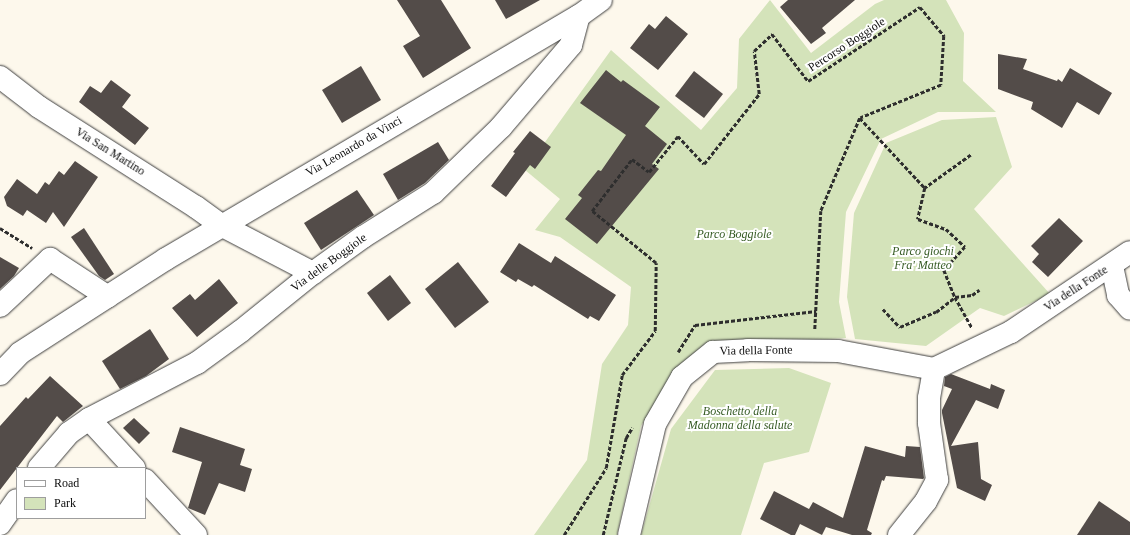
<!DOCTYPE html>
<style>
body{margin:0}
#map{position:relative;width:1130px;height:535px;overflow:hidden;background:#fdf8ec;font-family:"Times New Roman",serif}
div>[style]{position:absolute}
.green>*{inset:0;background:#d4e3ba}
.building>*{inset:0;background:#534c49}
.path>*{height:2.5px;margin-top:-1.25px;transform-origin:0;background:repeating-linear-gradient(90deg,#2e2e2e 0 4px,transparent 0 6px)}
.roads{filter:drop-shadow(0 0 1px #3f3f3f) drop-shadow(0 0 1px #3f3f3f)}
.minor>*{height:22px;margin:-11px;padding:0 11px;transform-origin:11px;border-radius:11px;background:#fff}
span{translate:-50% -50%;white-space:nowrap;text-align:center;line-height:1.15;-webkit-text-stroke:4px #fff;paint-order:stroke}
.street-label{font-size:12px;color:#0c0c0c}
.park-label{font-size:12px;color:#365b24;font-style:italic}
.legend{position:absolute;left:16px;top:467px;width:130px;height:52px;box-sizing:border-box;background:#fff;border:1px solid #9e9e9e;margin:0;padding:5px 7px;list-style:none;font-size:12px;color:#0c0c0c}
.legend li{display:flex;align-items:center;gap:8px;height:20px}
.legend b{width:20px;border:1px solid #9e9e9e}
</style>
<div id="map">
<div class="green">
<i style="clip-path:polygon(770px 0,811px 53px,875px 4px,884px 0,946px 0,964px 33px,963px 81px,996px 112px,938px 112px,881px 139px,846px 212px,839px 302px,846px 338px,704px 346px,671px 376px,641px 426px,617px 535px,534px 535px,587px 460px,602px 364px,628px 325px,631px 287px,560px 237px,535px 230px,560px 199px,525px 170px,611px 50px,701px 130px,737px 88px,739px 39px)"></i>
<i style="clip-path:polygon(996px 117px,1012px 167px,974px 209px,1050px 294px,1004px 316px,980px 308px,926px 346px,855px 339px,847px 297px,854px 213px,886px 143px,942px 120px)"></i>
<i style="clip-path:polygon(789px 368px,831px 383px,809px 452px,764px 463px,741px 535px,641px 535px,671px 429px,715px 370px)"></i>
</div>
<div class="building">
<i style="clip-path:polygon(397px 0,441px 0,471px 48px,423px 78px,403px 46px,420px 36px)"></i>
<i style="clip-path:polygon(495px 0,540px 0,506px 19px)"></i>
<i style="clip-path:polygon(788px 0,855px 0,822px 28px,826px 33px,811px 44px,780px 7px)"></i>
<i style="clip-path:polygon(666px 16px,688px 34px,658px 70px,630px 48px,649px 24px,655px 29px)"></i>
<i style="clip-path:polygon(998px 54px,1027px 59px,1023px 69px,1057px 81px,1058px 79px,1062px 82px,1070px 68px,1112px 93px,1099px 115px,1077px 102px,1062px 128px,1031px 109px,1033px 102px,998px 89px)"></i>
<i style="clip-path:polygon(361px 66px,381px 100px,342px 123px,322px 90px)"></i>
<i style="clip-path:polygon(606px 70px,621px 82px,623px 80px,660px 107px,645px 126px,667px 144px,652px 164px,659px 169px,597px 244px,565px 219px,582px 198px,578px 195px,598px 170px,601px 171px,626px 135px,580px 103px)"></i>
<i style="clip-path:polygon(694px 71px,723px 94px,704px 118px,675px 96px)"></i>
<i style="clip-path:polygon(111px 80px,131px 95px,122px 107px,149px 128px,135px 145px,79px 102px,90px 86px,101px 93px)"></i>
<i style="clip-path:polygon(530px 131px,551px 147px,535px 169px,530px 165px,506px 197px,491px 186px,515px 153px,513px 152px)"></i>
<i style="clip-path:polygon(438px 142px,449px 160px,425px 183px,398px 200px,383px 174px)"></i>
<i style="clip-path:polygon(75px 161px,98px 177px,64px 227px,53px 212px,46px 223px,27px 210px,23px 216px,7px 206px,4px 197px,17px 179px,37px 194px,45px 182px,49px 185px,59px 171px,64px 175px)"></i>
<i style="clip-path:polygon(357px 190px,374px 215px,321px 250px,304px 223px)"></i>
<i style="clip-path:polygon(1059px 218px,1083px 241px,1048px 277px,1032px 262px,1039px 254px,1031px 246px)"></i>
<i style="clip-path:polygon(84px 228px,114px 274px,105px 280px,99px 276px,71px 237px)"></i>
<i style="clip-path:polygon(519px 243px,551px 263px,555px 256px,616px 295px,599px 321px,590px 316px,588px 319px,534px 285px,532px 287px,518px 279px,516px 282px,500px 272px)"></i>
<i style="clip-path:polygon(0 257px,19px 268px,14px 276px,0 289px)"></i>
<i style="clip-path:polygon(458px 262px,489px 302px,455px 328px,425px 289px)"></i>
<i style="clip-path:polygon(390px 275px,411px 303px,388px 321px,367px 293px)"></i>
<i style="clip-path:polygon(219px 279px,238px 303px,197px 337px,172px 308px,190px 294px,195px 300px)"></i>
<i style="clip-path:polygon(150px 329px,169px 359px,146px 376px,120px 389px,102px 361px)"></i>
<i style="clip-path:polygon(951px 374px,990px 389px,991px 384px,1005px 390px,998px 409px,976px 400px,951px 446px,978px 442px,981px 479px,992px 485px,985px 501px,957px 488px,942px 413px,942px 410px,952px 389px,944px 386px,945px 377px)"></i>
<i style="clip-path:polygon(50px 376px,83px 406px,63px 422px,57px 416px,0 490px,0 426px,26px 397px,28px 399px)"></i>
<i style="clip-path:polygon(134px 418px,150px 433px,139px 444px,123px 428px)"></i>
<i style="clip-path:polygon(180px 427px,245px 449px,240px 465px,252px 469px,245px 492px,219px 483px,205px 515px,188px 508px,202px 462px,172px 452px)"></i>
<i style="clip-path:polygon(865px 446px,905px 457px,906px 446px,920px 447px,924px 478px,923px 479px,886px 476px,884px 481px,882px 480px,867px 530px,872px 533px,871px 535px,852px 535px,826px 527px,822px 535px,800px 524px,795px 535px,791px 535px,760px 519px,774px 491px,809px 509px,813px 502px,843px 518px)"></i>
<i style="clip-path:polygon(1099px 501px,1130px 522px,1130px 535px,1077px 535px)"></i>
</div>
<div class="path">
<i style="left:860px;top:118px;width:96px;rotate:47.1deg"></i>
<i style="left:971px;top:155px;width:57px;rotate:144.3deg"></i>
<i style="left:925px;top:188px;width:32px;rotate:103deg"></i>
<i style="left:918px;top:219px;width:30px;rotate:20deg"></i>
<i style="left:946px;top:229px;width:26px;rotate:43deg"></i>
<i style="left:965px;top:247px;width:31px;rotate:132deg"></i>
<i style="left:944px;top:270px;width:29px;rotate:68deg"></i>
<i style="left:955px;top:297px;width:17px;rotate:-7deg"></i>
<i style="left:972px;top:295px;width:9px;rotate:-36deg"></i>
<i style="left:0;top:228px;width:38px;rotate:32deg"></i>
<i style="left:883px;top:309px;width:25px;rotate:47deg"></i>
<i style="left:900px;top:327px;width:39px;rotate:-23deg"></i>
<i style="left:936px;top:312px;width:24px;rotate:-38deg"></i>
<i style="left:955px;top:297px;width:35px;rotate:61deg"></i>
<i style="left:678px;top:352px;width:32px;rotate:-58deg"></i>
<i style="left:695px;top:325px;width:122px;rotate:-6.6deg"></i>
<i style="left:564px;top:535px;width:79px;rotate:-57.9deg"></i>
<i style="left:606px;top:468px;width:94px;rotate:-80.2deg"></i>
<i style="left:622px;top:375px;width:55px;rotate:-53.1deg"></i>
<i style="left:655px;top:331px;width:68px;rotate:-89.2deg"></i>
<i style="left:656px;top:263px;width:82px;rotate:-140.9deg"></i>
<i style="left:592px;top:211px;width:66px;rotate:-52.4deg"></i>
<i style="left:632px;top:159px;width:21px;rotate:37deg"></i>
<i style="left:649px;top:172px;width:46px;rotate:-51.1deg"></i>
<i style="left:678px;top:136px;width:38px;rotate:47deg"></i>
<i style="left:704px;top:164px;width:89px;rotate:-51.8deg"></i>
<i style="left:759px;top:94px;width:43px;rotate:-96.6deg"></i>
<i style="left:754px;top:51px;width:25px;rotate:-43deg"></i>
<i style="left:772px;top:34px;width:59px;rotate:52.5deg"></i>
<i style="left:808px;top:81px;width:134px;rotate:-33.5deg"></i>
<i style="left:920px;top:7px;width:38px;rotate:50deg"></i>
<i style="left:944px;top:36px;width:49px;rotate:93.5deg"></i>
<i style="left:941px;top:85px;width:87px;rotate:157.8deg"></i>
<i style="left:860px;top:118px;width:101px;rotate:112.8deg"></i>
<i style="left:821px;top:211px;width:119px;rotate:92.9deg"></i>
<i style="left:603px;top:535px;width:100px;rotate:-76.7deg"></i>
<i style="left:626px;top:438px;width:12px;rotate:-59deg"></i>
</div>
<div class="roads">
<div class="minor">
<i style="left:0;top:77px;width:49px;rotate:37.6deg"></i>
<i style="left:39px;top:107px;width:186px;rotate:32.5deg"></i>
<i style="left:196px;top:207px;width:31px;rotate:36deg"></i>
<i style="left:221px;top:225px;width:104px;rotate:27.6deg"></i>
<i style="left:1112px;top:266px;width:30px;rotate:78deg"></i>
<i style="left:1118px;top:295px;width:18px;rotate:49deg"></i>
<i style="left:0;top:306px;width:69px;rotate:-43.2deg"></i>
<i style="left:50px;top:259px;width:69px;rotate:33.2deg"></i>
<i style="left:0;top:374px;width:29px;rotate:-46deg"></i>
<i style="left:20px;top:353px;width:174px;rotate:-32.8deg"></i>
<i style="left:166px;top:259px;width:479px;rotate:-30.5deg"></i>
<i style="left:579px;top:16px;width:27px;rotate:-36deg"></i>
<i style="left:89px;top:419px;width:67px;rotate:47.4deg"></i>
<i style="left:39px;top:468px;width:46px;rotate:-49.4deg"></i>
<i style="left:69px;top:433px;width:24px;rotate:-35deg"></i>
<i style="left:89px;top:419px;width:122px;rotate:-27.4deg"></i>
<i style="left:197px;top:363px;width:54px;rotate:-36deg"></i>
<i style="left:241px;top:331px;width:92px;rotate:-38.9deg"></i>
<i style="left:313px;top:273px;width:62px;rotate:-35.8deg"></i>
<i style="left:363px;top:237px;width:83px;rotate:-32.2deg"></i>
<i style="left:433px;top:193px;width:95px;rotate:-44.1deg"></i>
<i style="left:501px;top:127px;width:108px;rotate:-49.5deg"></i>
<i style="left:571px;top:45px;width:30px;rotate:-75deg"></i>
<i style="left:145px;top:480px;width:75px;rotate:47.2deg"></i>
<i style="left:0;top:524px;width:29px;rotate:-55deg"></i>
<i style="left:629px;top:535px;width:114px;rotate:-76.8deg"></i>
<i style="left:655px;top:424px;width:54px;rotate:-60.1deg"></i>
<i style="left:682px;top:377px;width:40px;rotate:-39deg"></i>
<i style="left:713px;top:352px;width:35px;rotate:-3deg"></i>
<i style="left:748px;top:350px;width:90px;rotate:0.6deg"></i>
<i style="left:838px;top:351px;width:98px;rotate:10.6deg"></i>
<i style="left:899px;top:535px;width:43px;rotate:-51.5deg"></i>
<i style="left:926px;top:501px;width:24px;rotate:-62deg"></i>
<i style="left:937px;top:480px;width:58px;rotate:-98deg"></i>
<i style="left:929px;top:423px;width:25px;rotate:-90deg"></i>
<i style="left:929px;top:398px;width:29px;rotate:-80deg"></i>
<i style="left:934px;top:369px;width:85px;rotate:-25.7deg"></i>
<i style="left:1011px;top:332px;width:143px;rotate:-33.9deg"></i>
</div>
</div>
<div class="street-label">
<span style="left:847px;top:45px;rotate:-33deg">Percorso Boggiole</span>
<span style="left:354px;top:147px;rotate:-30deg">Via Leonardo da Vinci</span>
<span style="left:110px;top:152px;rotate:32deg">Via San Martino</span>
<span style="left:329px;top:263px;rotate:-36deg">Via delle Boggiole</span>
<span style="left:1076px;top:289px;rotate:-33deg">Via della Fonte</span>
<span style="left:756px;top:351px;rotate:-1deg">Via della Fonte</span>
</div>
<div class="park-label">
<span style="left:734px;top:235px">Parco Boggiole</span>
<span style="left:923px;top:259px">Parco giochi<br>Fra' Matteo</span>
<span style="left:740px;top:419px">Boschetto della<br>Madonna della salute</span>
</div>
<ul class="legend">
<li><b style="height:5px;background:#fff"></b>Road</li>
<li><b style="height:11px;background:#d4e3ba"></b>Park</li>
</ul>
</div>
